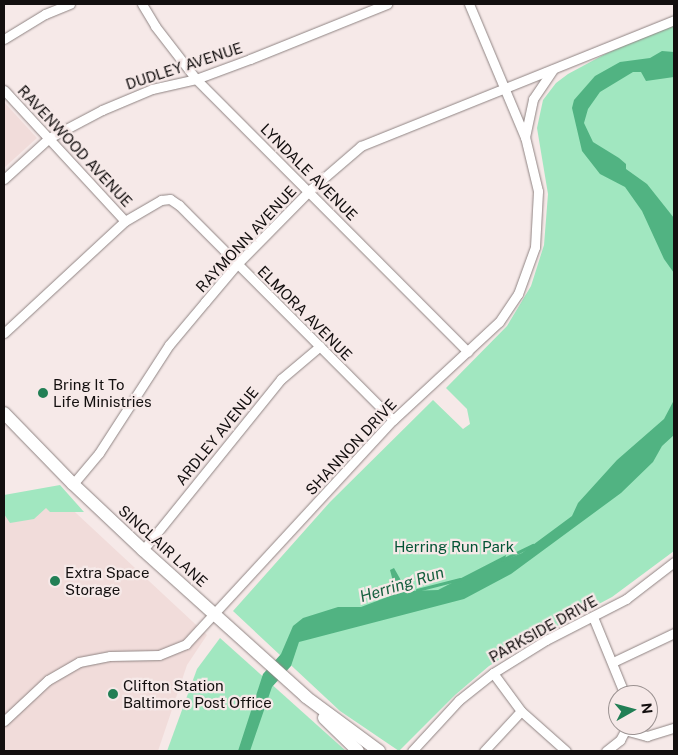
<!DOCTYPE html>
<style>
body{margin:0}
#map{position:relative;width:678px;height:755px;overflow:hidden;background:#f6e9e8;font-family:"Public Sans",sans-serif}
div>[style]{position:absolute}
.built>*{inset:0;background:#f1dcda}
.green>*{inset:0;background:#a1e7c0}
.water>*{inset:0;background:#51b382}
.stream>*{height:2.5px;margin:-1.25px;padding:0 1.25px;transform-origin:1.25px;border-radius:1.25px;background:#51b382}
.roads{filter:drop-shadow(0 0 1px #8f8483) drop-shadow(0 0 1px #8f8483)}
.street>*{height:9px;margin:-4.5px;padding:0 4.5px;transform-origin:4.5px;border-radius:4.5px;background:#fff}
.secondary>*{height:12px;margin:-6px;padding:0 6px;transform-origin:6px;border-radius:6px;background:#fff}
.dots>*{width:14px;height:14px;translate:-50% -50%;box-sizing:border-box;border:2px solid #f6e9e8;border-radius:50%}
span{translate:-50% -50%;white-space:nowrap;text-align:center;line-height:1.15;-webkit-text-stroke:4.5px #f6e9e8;paint-order:stroke}
.street-label{font-size:15px;color:#130f0f}
.poi-label{font-size:15px;color:#130f0f}
.left{translate:0 -50%;text-align:left}
.park-label{font-size:15px;color:#025334}
.water-label{font-size:16px;color:#17603f;font-style:italic}
.frame{position:absolute;inset:0;border:5px solid #130f0f;pointer-events:none}
.north{position:absolute;left:608px;top:685px;width:50px;height:50px;box-sizing:border-box;background:#f6e9e8;border:1px solid #9b9291;border-radius:50%;rotate:83deg;font-size:14px;font-weight:700;line-height:20px;text-align:center;color:#130f0f}
.north::after{content:'';display:block;margin:auto;width:18px;height:22px;background:#227f55;clip-path:polygon(50% 0,100% 100%,50% 72%,0 100%)}
</style>
<div id="map">
<div class="built">
<i style="clip-path:polygon(4px 102px,37px 138px,4px 168px)"></i>
<i style="clip-path:polygon(62px 500px,207px 635px,187px 665px,158px 751px,4px 751px,4px 513px)"></i>
</div>
<div class="green">
<i style="clip-path:polygon(674px 24px,674px 551px,612px 597px,531px 640px,489px 666px,455px 695px,399px 751px,340px 711px,233px 611px,330px 502px,433px 400px,463px 429px,470px 424px,467px 409px,446px 388px,507px 326px,531px 286px,544px 245px,548px 194px,537px 128px,543px 100px,556px 83px,568px 74px,607px 53px)"></i>
<i style="clip-path:polygon(60px 485px,84px 512px,50px 512px,46px 508px,34px 519px,10px 523px,4px 514px,4px 495px)"></i>
<i style="clip-path:polygon(220px 638px,346px 751px,167px 751px,197px 669px)"></i>
</div>
<div class="water">
<i style="clip-path:polygon(662px 51px,674px 52px,674px 77px,646px 81px,641px 72px,633px 72px,600px 92px,588px 109px,584px 123px,593px 142px,619px 158px,626px 164px,626px 169px,647px 184px,674px 218px,674px 273px,664px 259px,642px 211px,625px 187px,600px 174px,582px 151px,572px 108px,574px 100px,595px 76px,620px 62px,650px 58px)"></i>
<i style="clip-path:polygon(674px 400px,674px 435px,662px 446px,653px 462px,621px 493px,511px 574px,464px 599px,299px 642px,291px 666px,272px 687px,250px 751px,238px 751px,263px 674px,281px 654px,293px 626px,303px 618px,338px 607px,361px 607px,390px 596px,395px 589px,390px 570px,394px 568px,407px 591px,438px 590px,506px 555px,505px 560px,522px 553px,572px 516px,578px 503px,617px 460px,664px 419px)"></i>
</div>
<div class="stream">
<i style="left:502px;top:560px;width:34px;rotate:-26deg"></i>
<i style="left:417px;top:590px;width:44px;rotate:-14.3deg"></i>
</div>
<div class="roads">
<div class="street">
<i style="left:142px;top:4px;width:26px;rotate:59deg"></i>
<i style="left:155px;top:26px;width:67px;rotate:52.3deg"></i>
<i style="left:196px;top:79px;width:385px;rotate:45.1deg"></i>
<i style="left:469px;top:4px;width:144px;rotate:67.2deg"></i>
<i style="left:4px;top:39px;width:48px;rotate:-31.4deg"></i>
<i style="left:45px;top:14px;width:27px;rotate:-22deg"></i>
<i style="left:4px;top:90px;width:178px;rotate:47.3deg"></i>
<i style="left:4px;top:179px;width:61px;rotate:-42.3deg"></i>
<i style="left:49px;top:138px;width:60px;rotate:-27.8deg"></i>
<i style="left:102px;top:110px;width:54px;rotate:-22.8deg"></i>
<i style="left:152px;top:89px;width:45px;rotate:-12.8deg"></i>
<i style="left:196px;top:79px;width:58px;rotate:-20.3deg"></i>
<i style="left:250px;top:59px;width:148px;rotate:-21.9deg"></i>
<i style="left:4px;top:333px;width:165px;rotate:-42.8deg"></i>
<i style="left:125px;top:221px;width:42px;rotate:-30.3deg"></i>
<i style="left:161px;top:200px;width:9px;rotate:-6deg"></i>
<i style="left:170px;top:199px;width:11px;rotate:34deg"></i>
<i style="left:179px;top:205px;width:303px;rotate:45.1deg"></i>
<i style="left:73px;top:484px;width:40px;rotate:-50deg"></i>
<i style="left:99px;top:453px;width:129px;rotate:-57.1deg"></i>
<i style="left:169px;top:345px;width:56px;rotate:-50.1deg"></i>
<i style="left:205px;top:302px;width:50px;rotate:-49.9deg"></i>
<i style="left:237px;top:264px;width:105px;rotate:-45.4deg"></i>
<i style="left:311px;top:189px;width:66px;rotate:-40.7deg"></i>
<i style="left:361px;top:146px;width:337px;rotate:-21.9deg"></i>
<i style="left:143px;top:550px;width:220px;rotate:-51.1deg"></i>
<i style="left:281px;top:379px;width:51px;rotate:-40.2deg"></i>
<i style="left:593px;top:617px;width:84px;rotate:67.7deg"></i>
<i style="left:613px;top:662px;width:68px;rotate:-25.4deg"></i>
<i style="left:493px;top:673px;width:47px;rotate:53.6deg"></i>
<i style="left:521px;top:711px;width:60px;rotate:41.6deg"></i>
<i style="left:4px;top:721px;width:60px;rotate:-43deg"></i>
<i style="left:48px;top:680px;width:36px;rotate:-30deg"></i>
<i style="left:79px;top:662px;width:32px;rotate:-11deg"></i>
<i style="left:110px;top:656px;width:49px;rotate:-1.2deg"></i>
<i style="left:159px;top:655px;width:29px;rotate:-22deg"></i>
<i style="left:186px;top:644px;width:305px;rotate:-47.3deg"></i>
<i style="left:393px;top:420px;width:144px;rotate:-42.8deg"></i>
<i style="left:499px;top:322px;width:34px;rotate:-56deg"></i>
<i style="left:518px;top:294px;width:50px;rotate:-70.1deg"></i>
<i style="left:535px;top:247px;width:56px;rotate:-86.9deg"></i>
<i style="left:538px;top:191px;width:56px;rotate:-103.5deg"></i>
<i style="left:525px;top:137px;width:39px;rotate:-78deg"></i>
<i style="left:533px;top:99px;width:36px;rotate:-56deg"></i>
<i style="left:628px;top:731px;width:20px;rotate:15deg"></i>
<i style="left:647px;top:736px;width:28px;rotate:-17deg"></i>
<i style="left:412px;top:751px;width:69px;rotate:-47.3deg"></i>
<i style="left:459px;top:700px;width:43px;rotate:-38.5deg"></i>
<i style="left:493px;top:673px;width:62px;rotate:-31.9deg"></i>
<i style="left:546px;top:640px;width:90px;rotate:-27.1deg"></i>
<i style="left:626px;top:599px;width:61px;rotate:-37.6deg"></i>
<i style="left:484px;top:751px;width:54px;rotate:-47.2deg"></i>
<i style="left:606px;top:751px;width:18px;rotate:-38deg"></i>
<i style="left:620px;top:740px;width:17px;rotate:-62deg"></i>
</div>
<div class="secondary">
<i style="left:4px;top:413px;width:99px;rotate:45.8deg"></i>
<i style="left:73px;top:484px;width:96px;rotate:43.3deg"></i>
<i style="left:143px;top:550px;width:219px;rotate:42deg"></i>
<i style="left:306px;top:697px;width:91px;rotate:36.5deg"></i>
<i style="left:324px;top:718px;width:47px;rotate:44.1deg"></i>
</div>
</div>
<div class="dots">
<i style="left:43px;top:393px;background:#227f55"></i>
<i style="left:55px;top:581px;background:#227f55"></i>
<i style="left:113px;top:694px;background:#227f55"></i>
</div>
<div class="street-label">
<span style="left:184px;top:66px;rotate:-18deg">DUDLEY AVENUE</span>
<span style="left:75px;top:146px;rotate:47deg">RAVENWOOD AVENUE</span>
<span style="left:309px;top:172px;rotate:45deg">LYNDALE AVENUE</span>
<span style="left:246px;top:239px;rotate:-47deg">RAYMONN AVENUE</span>
<span style="left:305px;top:313px;rotate:45deg">ELMORA AVENUE</span>
<span style="left:217px;top:436px;rotate:-51deg">ARDLEY AVENUE</span>
<span style="left:351px;top:447px;rotate:-47deg">SHANNON DRIVE</span>
<span style="left:163px;top:546px;rotate:42deg">SINCLAIR LANE</span>
<span style="left:543px;top:629px;rotate:-29deg">PARKSIDE DRIVE</span>
</div>
<div class="poi-label">
<span class="left" style="left:53px;top:393px">Bring It To<br>Life Ministries</span>
<span class="left" style="left:65px;top:581px">Extra Space<br>Storage</span>
<span class="left" style="left:123px;top:694px">Clifton Station<br>Baltimore Post Office</span>
</div>
<div class="park-label">
<span style="left:454px;top:547px">Herring Run Park</span>
</div>
<div class="water-label">
<span style="left:402px;top:585px;rotate:-17deg">Herring Run</span>
</div>
<div class="frame"></div>
<div class="north">N</div>
</div>
